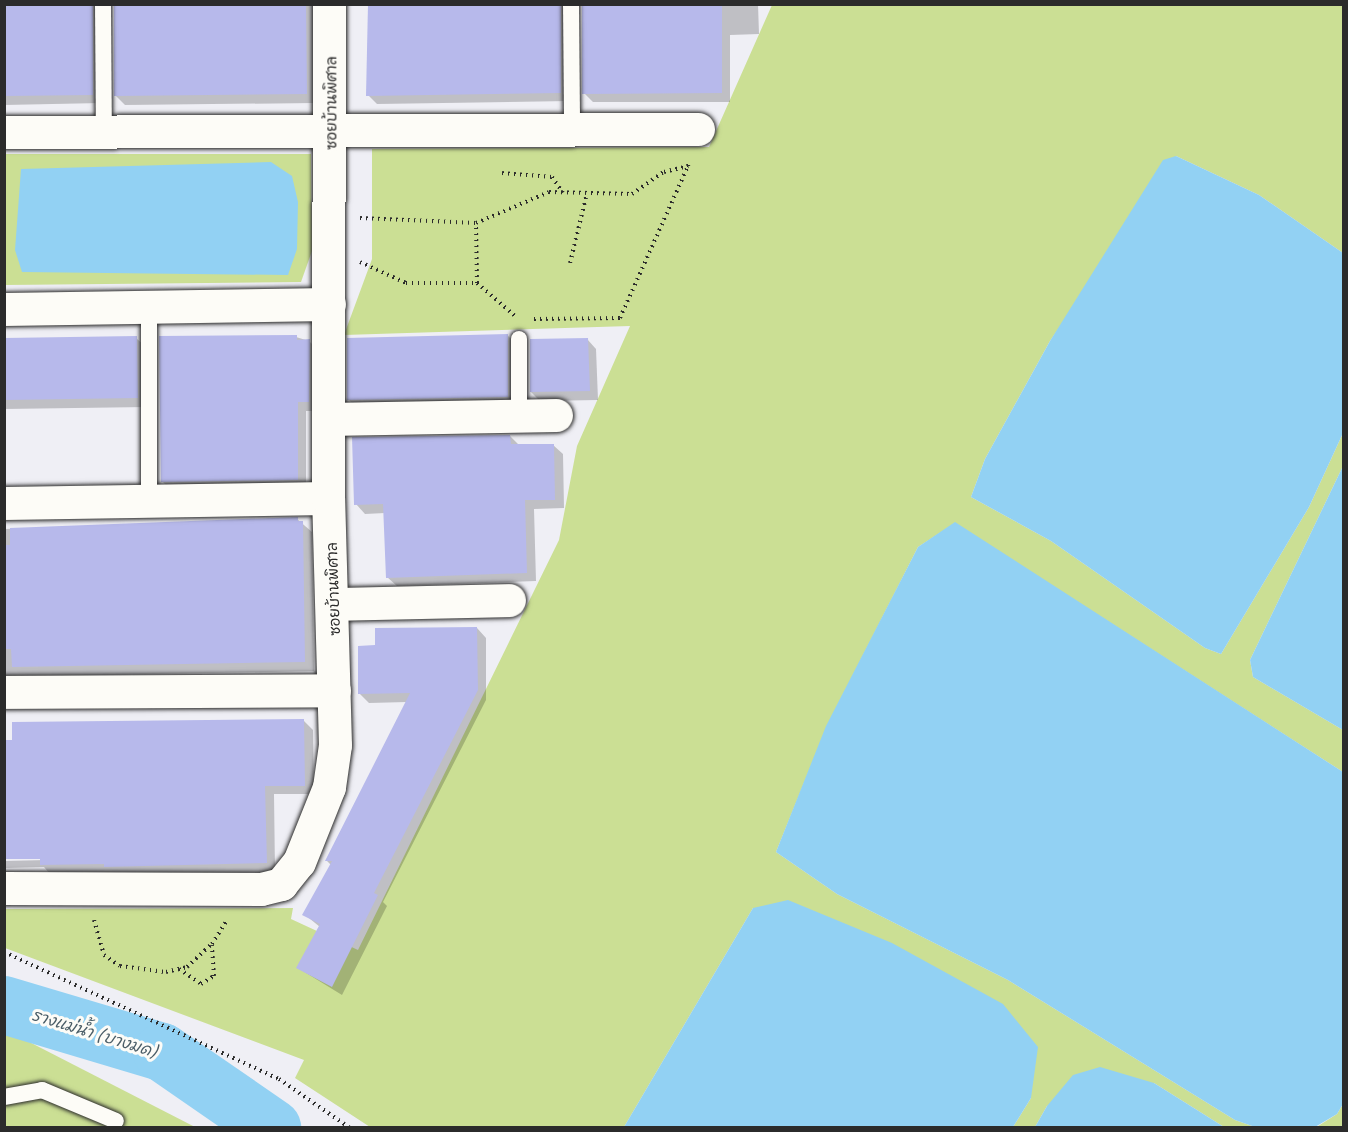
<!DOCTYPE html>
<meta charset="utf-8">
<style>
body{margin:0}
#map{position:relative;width:1348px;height:1132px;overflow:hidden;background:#efeff5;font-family:"Playpen Sans","Playpen Sans Thai",sans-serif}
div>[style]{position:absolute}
.green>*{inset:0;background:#cbdf94}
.water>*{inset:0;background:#92d1f3}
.shadow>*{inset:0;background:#0003}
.river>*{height:58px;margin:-29px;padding:0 29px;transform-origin:29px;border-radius:29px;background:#92d1f3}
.building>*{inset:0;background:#b7b9eb}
.path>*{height:4px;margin-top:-2px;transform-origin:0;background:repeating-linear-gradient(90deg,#2b2b2b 0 1.5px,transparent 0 6px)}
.roads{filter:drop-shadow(0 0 2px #2b2b2b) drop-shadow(0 0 2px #2b2b2b)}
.lane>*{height:16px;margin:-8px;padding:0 8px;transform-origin:8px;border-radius:8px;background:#fdfcf7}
.street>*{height:33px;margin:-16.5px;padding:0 16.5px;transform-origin:16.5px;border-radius:16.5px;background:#fdfcf7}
span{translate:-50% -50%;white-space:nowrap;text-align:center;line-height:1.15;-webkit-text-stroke:6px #fdfcf7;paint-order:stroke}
.street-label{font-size:15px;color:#2b2b2b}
.water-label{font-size:16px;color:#4a5d67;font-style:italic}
.frame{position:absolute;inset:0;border:6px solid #2b2b2b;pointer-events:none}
</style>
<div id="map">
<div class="green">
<i style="clip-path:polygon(772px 5px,1343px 5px,1343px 253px,1259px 195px,1176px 156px,1050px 341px,985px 459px,971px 497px,1051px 541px,1205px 648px,1221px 654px,1309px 507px,1343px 433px,1343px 466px,1250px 660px,1253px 677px,1343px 730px,1343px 772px,955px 523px,918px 547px,827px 726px,776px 852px,837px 894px,1008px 980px,1235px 1120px,1255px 1127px,1224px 1127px,1154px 1083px,1047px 1106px,1035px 1127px,1013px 1127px,1031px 1098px,753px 908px,624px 1127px,370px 1127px,295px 1078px,304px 1060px,5px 948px,4px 909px,293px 908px,291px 919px,358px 950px,559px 540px,577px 446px,630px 326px,344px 335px,372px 259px,372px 149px,709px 147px)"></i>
<i style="clip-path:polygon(4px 154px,311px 154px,312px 251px,301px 282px,5px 285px)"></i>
<i style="clip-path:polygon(4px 1029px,195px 1127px,5px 1127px)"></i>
<i style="clip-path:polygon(1343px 1104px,1343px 1127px,1315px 1128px,1337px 1114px)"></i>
</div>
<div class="water">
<i style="clip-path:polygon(1176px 156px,1259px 195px,1343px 253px,1343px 433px,1309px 507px,1221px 654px,1205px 648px,1051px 541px,971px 497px,985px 459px,1050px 341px,1163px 160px)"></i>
<i style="clip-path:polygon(271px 162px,292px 176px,298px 202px,297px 249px,288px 275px,22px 272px,15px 250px,21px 169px)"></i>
<i style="clip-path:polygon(1343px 466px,1343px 730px,1253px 677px,1250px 660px)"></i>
<i style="clip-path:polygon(955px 522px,1343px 772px,1343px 1104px,1337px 1114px,1315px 1127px,1255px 1127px,1235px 1120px,1008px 980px,837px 894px,776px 852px,826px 726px,918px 547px)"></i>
<i style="clip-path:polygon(788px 900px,892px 943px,1003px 1004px,1038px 1047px,1031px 1098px,1013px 1127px,624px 1127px,753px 908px)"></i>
<i style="clip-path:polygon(1100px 1067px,1154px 1083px,1224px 1127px,1035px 1127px,1047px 1106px,1073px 1075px)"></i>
</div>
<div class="shadow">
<i style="clip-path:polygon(4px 4px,106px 4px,102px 103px,4px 105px)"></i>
<i style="clip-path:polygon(115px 4px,314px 4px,315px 103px,125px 105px,116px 96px)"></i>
<i style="clip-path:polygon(369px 4px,579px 4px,570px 101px,377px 104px,368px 95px)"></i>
<i style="clip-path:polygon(583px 4px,758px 4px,759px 34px,730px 35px,730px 102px,593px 102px,584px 93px)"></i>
<i style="clip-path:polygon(507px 335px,517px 344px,517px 406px,358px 409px,348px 399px)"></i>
<i style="clip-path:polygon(296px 337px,309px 341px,318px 350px,318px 411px,306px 411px,306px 488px,171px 490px,162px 481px)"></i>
<i style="clip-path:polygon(136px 338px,146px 347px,147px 407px,4px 409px,4px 340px)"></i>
<i style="clip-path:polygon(587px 339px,596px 349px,598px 400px,540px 401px,531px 392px)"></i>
<i style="clip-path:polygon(510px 436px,519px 445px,553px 445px,563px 454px,564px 508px,534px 509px,536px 581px,397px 586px,387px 577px,385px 513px,365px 514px,356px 504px)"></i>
<i style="clip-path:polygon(297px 519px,312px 532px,314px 671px,4px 677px,4px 529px)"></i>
<i style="clip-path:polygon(477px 628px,486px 638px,486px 700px,383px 902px,387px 906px,342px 995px,298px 968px,320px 927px,304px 914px,331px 865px,327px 861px,407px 702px,369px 703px,359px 693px,376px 647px)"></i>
<i style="clip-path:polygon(304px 721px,313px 730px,314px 794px,274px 794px,275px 872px,50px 874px,44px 867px,4px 868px,4px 861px,47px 860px)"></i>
</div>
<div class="river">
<i style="left:4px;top:1005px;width:165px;rotate:16.6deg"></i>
<i style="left:162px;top:1052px;width:134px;rotate:34.6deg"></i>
</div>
<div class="building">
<i style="clip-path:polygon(4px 4px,93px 4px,93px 95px,4px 96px)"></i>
<i style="clip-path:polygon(114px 4px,306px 4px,307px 94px,114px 96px)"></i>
<i style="clip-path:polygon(368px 4px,561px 4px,561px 93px,366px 96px)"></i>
<i style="clip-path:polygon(582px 4px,722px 4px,722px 93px,582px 94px)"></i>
<i style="clip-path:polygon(508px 334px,508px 397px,347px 400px,347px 338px)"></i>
<i style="clip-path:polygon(297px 335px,297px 340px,310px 339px,309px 402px,298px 402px,298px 480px,161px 482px,159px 336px)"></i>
<i style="clip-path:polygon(137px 336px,138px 398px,4px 400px,4px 338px)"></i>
<i style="clip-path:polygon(588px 338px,590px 391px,530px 392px,530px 339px)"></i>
<i style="clip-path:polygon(510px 435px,511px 444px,554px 444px,555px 500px,525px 500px,527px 573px,386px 578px,383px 504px,354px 505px,352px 437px)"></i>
<i style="clip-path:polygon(298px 517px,298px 521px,303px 521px,305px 662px,12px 667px,11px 649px,4px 649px,4px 545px,10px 545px,10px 528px)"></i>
<i style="clip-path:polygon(477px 627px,478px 690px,374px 893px,378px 895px,332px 987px,296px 968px,320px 924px,302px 915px,332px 861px,325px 861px,410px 693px,358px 694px,358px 646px,375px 645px,375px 628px)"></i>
<i style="clip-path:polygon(304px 719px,305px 786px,265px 786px,267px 863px,104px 867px,104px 864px,40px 865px,40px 859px,4px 859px,4px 740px,12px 740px,12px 722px)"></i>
</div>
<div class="path">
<i style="left:502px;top:173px;width:50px;rotate:4.6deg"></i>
<i style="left:552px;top:177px;width:19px;rotate:55deg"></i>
<i style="left:360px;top:218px;width:116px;rotate:2.5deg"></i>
<i style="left:360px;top:262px;width:51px;rotate:24.5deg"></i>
<i style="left:406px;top:283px;width:71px"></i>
<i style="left:477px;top:283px;width:60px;rotate:-91deg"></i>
<i style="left:476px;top:223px;width:79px;rotate:-23deg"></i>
<i style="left:549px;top:192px;width:83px;rotate:1.4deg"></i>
<i style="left:632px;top:194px;width:39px;rotate:-35deg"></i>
<i style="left:664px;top:172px;width:25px;rotate:-14deg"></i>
<i style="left:688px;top:166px;width:5px;rotate:-79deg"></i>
<i style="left:570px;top:263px;width:72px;rotate:-76.3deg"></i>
<i style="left:477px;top:283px;width:50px;rotate:41deg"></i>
<i style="left:534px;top:319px;width:86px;rotate:-0.7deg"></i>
<i style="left:620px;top:318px;width:167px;rotate:-65.9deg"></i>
<i style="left:94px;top:920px;width:36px;rotate:74deg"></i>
<i style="left:104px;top:955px;width:19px;rotate:35deg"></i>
<i style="left:120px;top:966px;width:46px;rotate:7.4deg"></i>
<i style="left:166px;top:972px;width:22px;rotate:-13deg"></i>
<i style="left:187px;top:967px;width:34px;rotate:-43deg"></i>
<i style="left:212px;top:944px;width:26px;rotate:-58deg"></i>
<i style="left:4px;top:952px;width:303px;rotate:24.8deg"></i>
<i style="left:279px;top:1079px;width:86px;rotate:34.6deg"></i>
<i style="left:179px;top:969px;width:27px;rotate:34deg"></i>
<i style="left:201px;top:984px;width:15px;rotate:-32deg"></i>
<i style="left:214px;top:976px;width:31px;rotate:-94deg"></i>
</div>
<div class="roads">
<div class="lane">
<i style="left:103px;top:4px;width:128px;rotate:89.6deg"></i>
<i style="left:571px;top:4px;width:126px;rotate:89.5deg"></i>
<i style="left:519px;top:415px;width:76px;rotate:-90deg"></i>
<i style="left:149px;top:501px;width:194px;rotate:-90deg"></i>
<i style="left:4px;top:1097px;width:39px;rotate:-10deg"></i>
<i style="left:42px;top:1090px;width:80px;rotate:22.7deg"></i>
</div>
<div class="street">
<i style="left:4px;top:132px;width:694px;rotate:-0.25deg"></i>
<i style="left:4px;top:309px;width:325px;rotate:-0.9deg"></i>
<i style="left:329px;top:419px;width:227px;rotate:-1deg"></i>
<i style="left:4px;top:503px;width:324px;rotate:-0.9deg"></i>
<i style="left:333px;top:604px;width:176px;rotate:-1.3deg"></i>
<i style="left:4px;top:692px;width:330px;rotate:-0.3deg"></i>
<i style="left:4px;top:888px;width:257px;rotate:0.2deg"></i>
<i style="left:261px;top:889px;width:21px;rotate:-14deg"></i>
<i style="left:281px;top:884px;width:28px;rotate:-51deg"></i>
<i style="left:299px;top:862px;width:81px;rotate:-68.2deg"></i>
<i style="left:329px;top:787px;width:42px;rotate:-81.9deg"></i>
<i style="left:335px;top:745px;width:247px;rotate:-91.6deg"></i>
<i style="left:328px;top:498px;width:494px;rotate:-89.9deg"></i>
</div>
</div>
<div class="street-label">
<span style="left:330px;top:103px;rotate:-90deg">ซอยบ้านพิศาล</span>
<span style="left:332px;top:589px;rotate:-92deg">ซอยบ้านพิศาล</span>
</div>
<div class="water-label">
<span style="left:95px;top:1032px;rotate:17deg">รางแม่น้ำ (บางมด)</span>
</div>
<div class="frame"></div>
</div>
